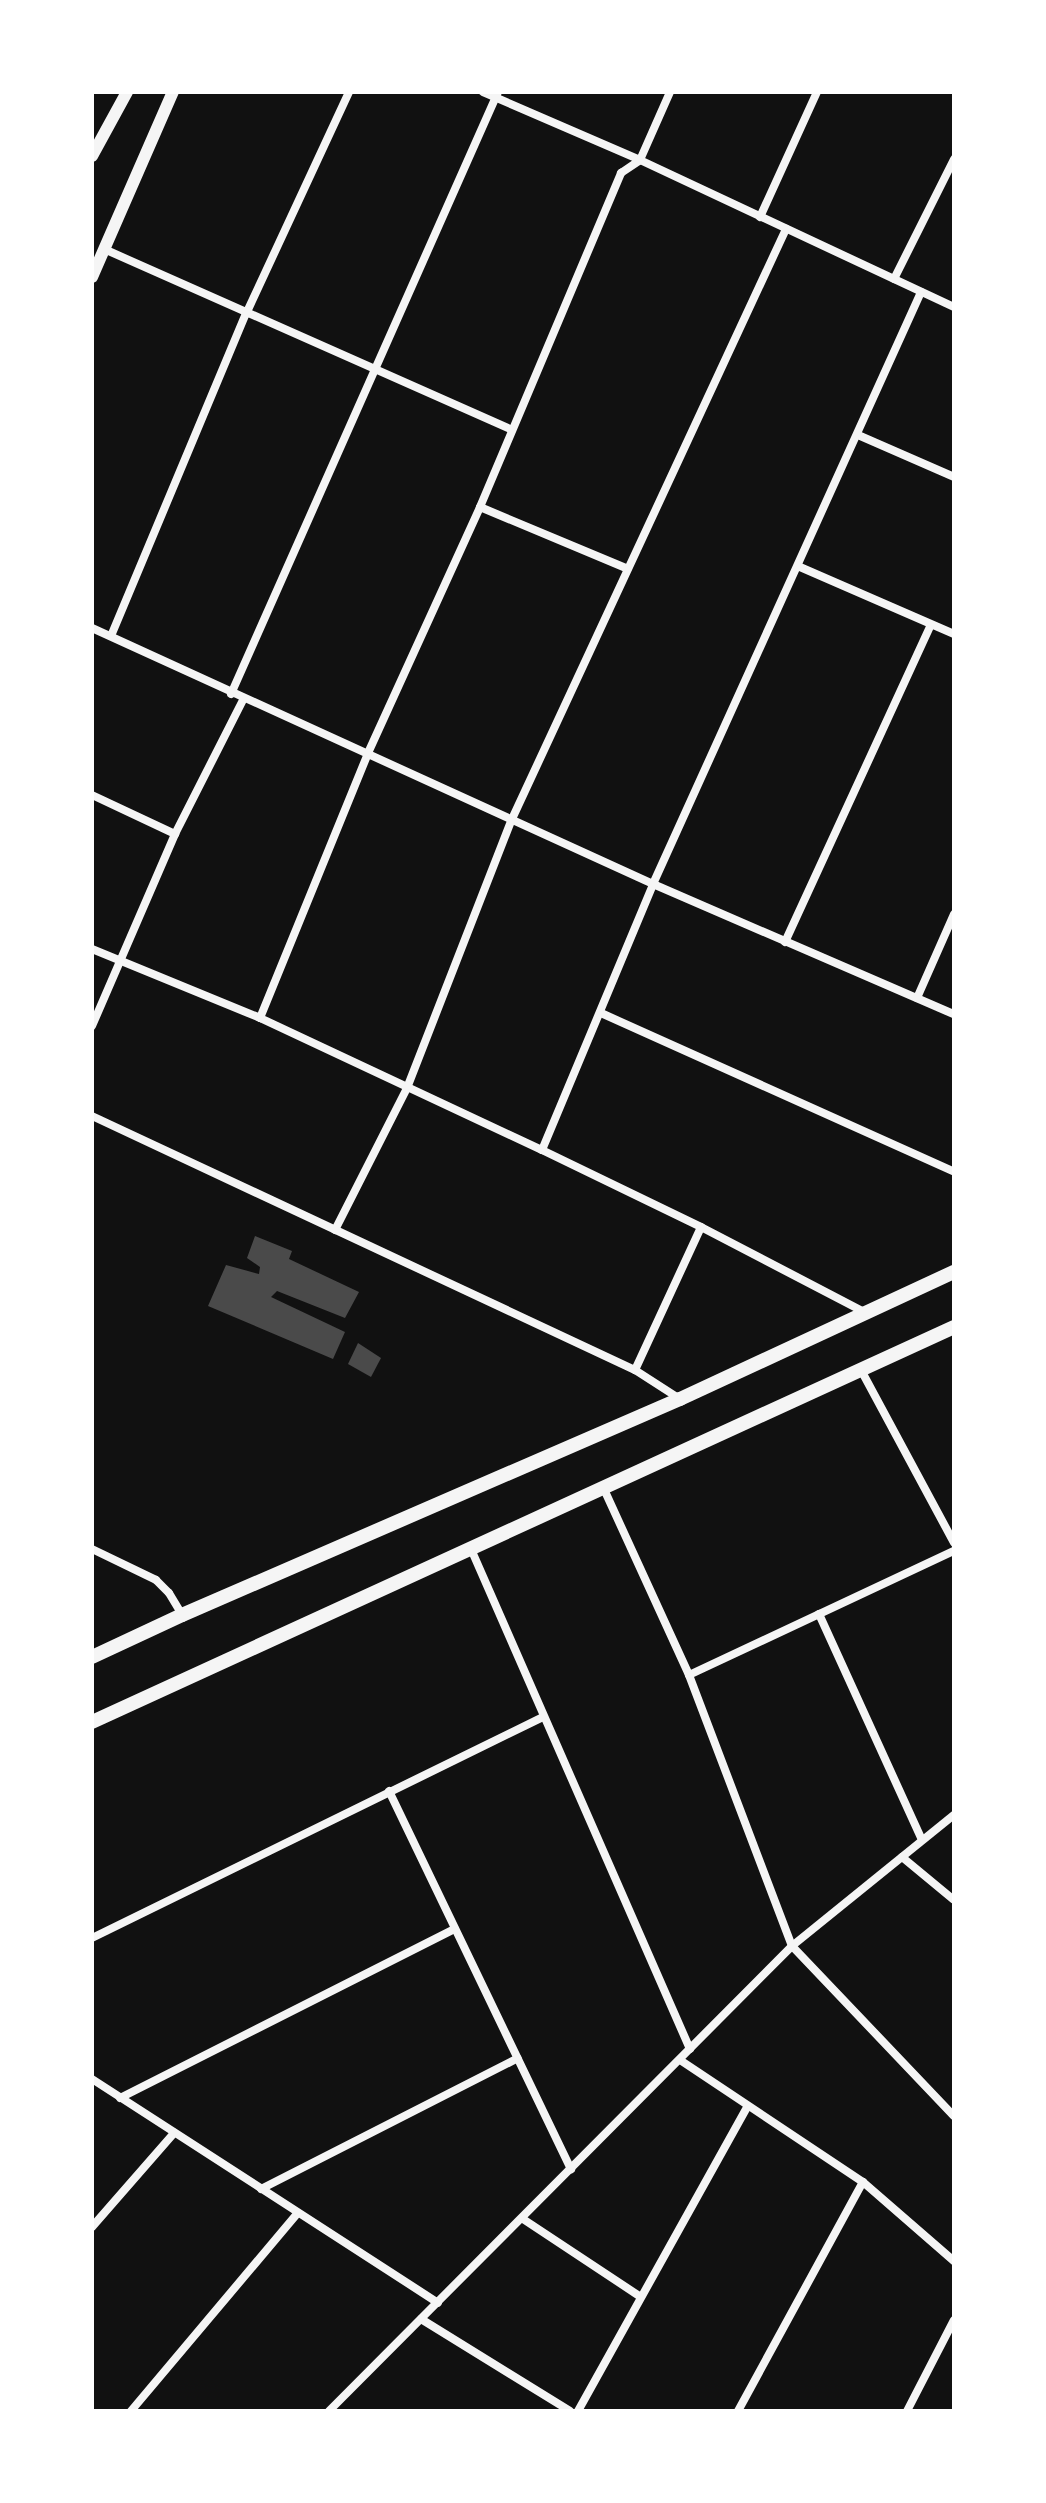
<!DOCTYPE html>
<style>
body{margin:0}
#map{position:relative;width:1046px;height:2503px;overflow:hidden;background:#111;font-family:"DM Sans",sans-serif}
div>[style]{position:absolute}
.building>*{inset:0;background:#4a4a4a}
.minor>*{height:8px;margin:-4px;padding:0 4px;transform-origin:4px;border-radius:4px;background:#f5f5f5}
.tertiary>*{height:12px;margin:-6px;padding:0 6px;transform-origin:6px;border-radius:6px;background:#f5f5f5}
.primary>*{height:14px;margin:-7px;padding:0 7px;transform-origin:7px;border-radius:7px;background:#f5f5f5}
span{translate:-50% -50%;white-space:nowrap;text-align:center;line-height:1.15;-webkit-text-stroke:8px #fff;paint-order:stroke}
.frame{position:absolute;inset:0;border:94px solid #fff;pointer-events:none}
</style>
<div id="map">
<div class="building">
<i style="clip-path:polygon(255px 1236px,292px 1251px,289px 1259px,359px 1292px,345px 1318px,277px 1291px,271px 1297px,345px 1332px,333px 1359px,208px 1306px,226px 1265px,259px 1274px,260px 1267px,247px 1258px)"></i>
<i style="clip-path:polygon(358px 1343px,381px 1358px,371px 1377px,348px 1364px)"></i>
</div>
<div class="minor">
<i style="left:483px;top:92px;width:171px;rotate:23.4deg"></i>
<i style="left:640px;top:160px;width:347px;rotate:25.1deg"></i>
<i style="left:760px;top:217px;width:137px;rotate:-65.5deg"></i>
<i style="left:104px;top:249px;width:446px;rotate:23.9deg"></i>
<i style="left:894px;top:279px;width:134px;rotate:-63.4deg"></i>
<i style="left:858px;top:435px;width:105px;rotate:23.6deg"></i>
<i style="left:480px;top:507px;width:160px;rotate:22.7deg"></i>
<i style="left:800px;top:567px;width:168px;rotate:23.5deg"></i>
<i style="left:92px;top:628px;width:617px;rotate:24.53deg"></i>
<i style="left:653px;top:884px;width:328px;rotate:23.4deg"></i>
<i style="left:111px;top:636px;width:349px;rotate:-67.3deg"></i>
<i style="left:246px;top:314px;width:245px;rotate:-65.1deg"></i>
<i style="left:231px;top:694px;width:659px;rotate:-66.08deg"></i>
<i style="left:92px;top:795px;width:92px;rotate:25.2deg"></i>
<i style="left:785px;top:942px;width:349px;rotate:-65.3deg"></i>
<i style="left:92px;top:949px;width:182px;rotate:22.3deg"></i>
<i style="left:260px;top:1018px;width:311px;rotate:25.1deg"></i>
<i style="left:542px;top:1150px;width:177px;rotate:25.8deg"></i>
<i style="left:701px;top:1227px;width:184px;rotate:27.5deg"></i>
<i style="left:917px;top:998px;width:92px;rotate:-66.2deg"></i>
<i style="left:601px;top:1013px;width:387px;rotate:24.2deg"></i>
<i style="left:260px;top:1018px;width:286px;rotate:-67.8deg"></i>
<i style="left:368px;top:753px;width:270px;rotate:-65.5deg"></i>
<i style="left:480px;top:507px;width:363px;rotate:-67.1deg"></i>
<i style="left:621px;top:173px;width:23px;rotate:-34deg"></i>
<i style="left:640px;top:160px;width:74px;rotate:-66.2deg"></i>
<i style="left:92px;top:1026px;width:209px;rotate:-66.6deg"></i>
<i style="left:175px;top:834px;width:150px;rotate:-63.1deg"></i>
<i style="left:92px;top:1116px;width:599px;rotate:25.07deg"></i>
<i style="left:635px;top:1370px;width:54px;rotate:32.8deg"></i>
<i style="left:542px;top:1150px;width:288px;rotate:-67.3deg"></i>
<i style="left:653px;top:884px;width:650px;rotate:-65.64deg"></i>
<i style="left:335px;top:1230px;width:159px;rotate:-63.1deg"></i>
<i style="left:407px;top:1088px;width:289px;rotate:-68.7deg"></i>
<i style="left:512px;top:819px;width:651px;rotate:-65.09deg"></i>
<i style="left:635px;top:1370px;width:157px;rotate:-65.2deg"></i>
<i style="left:861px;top:1370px;width:196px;rotate:61.7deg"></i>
<i style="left:603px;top:1487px;width:207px;rotate:65.4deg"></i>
<i style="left:689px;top:1675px;width:290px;rotate:69.2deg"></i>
<i style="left:792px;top:1946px;width:235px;rotate:46.4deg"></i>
<i style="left:92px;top:1549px;width:71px;rotate:25.8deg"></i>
<i style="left:156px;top:1580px;width:18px;rotate:45deg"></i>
<i style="left:169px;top:1593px;width:26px;rotate:59deg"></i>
<i style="left:471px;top:1549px;width:546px;rotate:66.35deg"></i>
<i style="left:819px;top:1614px;width:248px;rotate:65.5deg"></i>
<i style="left:689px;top:1675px;width:293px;rotate:-25.1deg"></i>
<i style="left:389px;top:1791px;width:420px;rotate:64.3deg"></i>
<i style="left:902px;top:1857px;width:67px;rotate:39.6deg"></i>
<i style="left:92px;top:1938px;width:502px;rotate:-26.11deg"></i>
<i style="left:680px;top:2060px;width:220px;rotate:33.7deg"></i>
<i style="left:863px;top:2182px;width:121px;rotate:41deg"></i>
<i style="left:92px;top:2079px;width:412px;rotate:32.9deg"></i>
<i style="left:120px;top:2098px;width:375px;rotate:-26.8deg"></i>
<i style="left:261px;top:2189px;width:288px;rotate:-27deg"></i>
<i style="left:523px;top:2219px;width:141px;rotate:33.5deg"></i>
<i style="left:92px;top:2227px;width:125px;rotate:-48.9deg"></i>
<i style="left:421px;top:2319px;width:175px;rotate:31.7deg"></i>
<i style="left:131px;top:2411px;width:259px;rotate:-49.9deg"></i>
<i style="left:329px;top:2411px;width:656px;rotate:-45.12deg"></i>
<i style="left:792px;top:1946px;width:208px;rotate:-39deg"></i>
<i style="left:578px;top:2411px;width:349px;rotate:-60.9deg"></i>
<i style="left:738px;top:2411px;width:261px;rotate:-61.4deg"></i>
<i style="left:907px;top:2411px;width:102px;rotate:-62.7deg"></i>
</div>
<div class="tertiary">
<i style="left:92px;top:156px;width:73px;rotate:-61.3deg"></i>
<i style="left:92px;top:277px;width:202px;rotate:-66.4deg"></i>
</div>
<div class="primary">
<i style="left:92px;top:1657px;width:99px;rotate:-25deg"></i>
<i style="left:182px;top:1615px;width:543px;rotate:-23.45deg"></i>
<i style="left:680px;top:1399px;width:302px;rotate:-24.9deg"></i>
<i style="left:92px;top:1722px;width:948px;rotate:-24.62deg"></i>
</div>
<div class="frame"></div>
</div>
